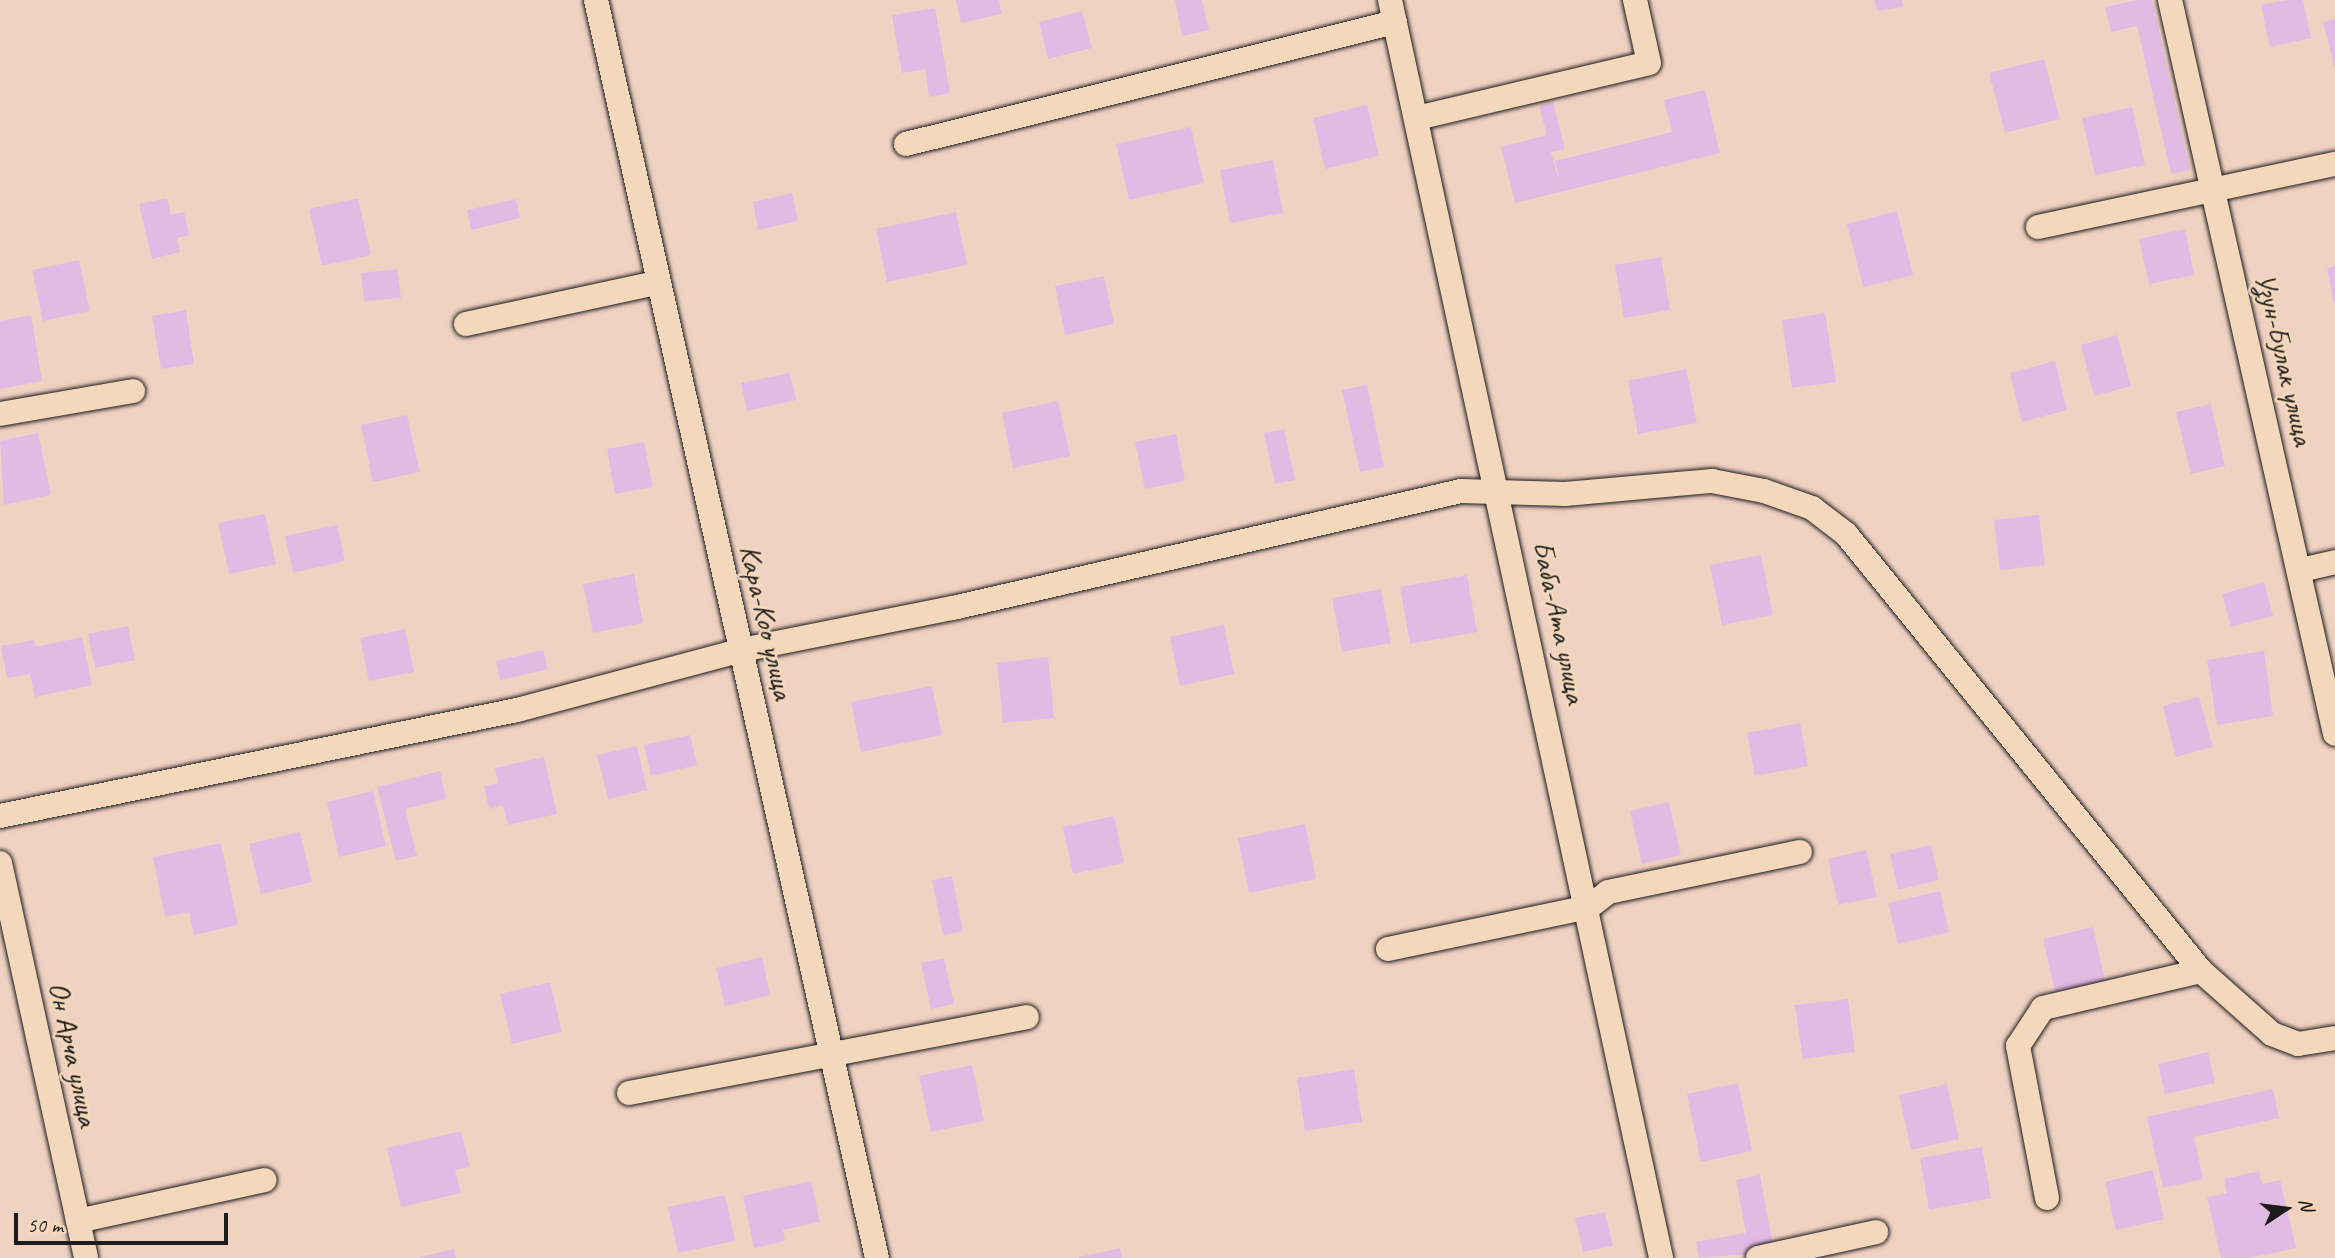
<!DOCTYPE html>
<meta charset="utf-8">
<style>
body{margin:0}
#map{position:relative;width:2335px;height:1258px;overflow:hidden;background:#f0d2c3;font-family:Caveat,sans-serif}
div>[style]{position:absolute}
.building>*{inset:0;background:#e2bbe5}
.roads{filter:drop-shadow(0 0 2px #1c1c1c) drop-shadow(0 0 2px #1c1c1c)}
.minor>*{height:24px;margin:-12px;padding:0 12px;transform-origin:12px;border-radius:12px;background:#f4d8bb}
span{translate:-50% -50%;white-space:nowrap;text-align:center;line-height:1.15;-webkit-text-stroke:5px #f4d8bb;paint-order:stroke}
.street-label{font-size:30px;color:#1c1c1c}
.north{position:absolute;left:2251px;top:1174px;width:70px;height:70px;-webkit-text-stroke:5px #f4d8bb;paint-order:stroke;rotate:77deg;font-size:19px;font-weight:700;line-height:28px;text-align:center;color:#1c1c1c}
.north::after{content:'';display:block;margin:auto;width:24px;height:32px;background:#1c1c1c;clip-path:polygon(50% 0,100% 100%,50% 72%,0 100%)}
.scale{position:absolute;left:14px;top:1213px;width:214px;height:32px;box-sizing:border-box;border:4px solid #1c1c1c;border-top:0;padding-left:9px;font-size:21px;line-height:24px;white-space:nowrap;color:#1c1c1c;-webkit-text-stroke:5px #f4d8bb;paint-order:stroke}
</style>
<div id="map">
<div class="building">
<i style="clip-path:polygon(956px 0,999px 0,1002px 14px,961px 23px)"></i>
<i style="clip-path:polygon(1175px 0,1202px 0,1209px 30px,1182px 36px)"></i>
<i style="clip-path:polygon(1875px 0,1902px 0,1903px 7px,1877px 11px)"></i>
<i style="clip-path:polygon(2138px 0,2152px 0,2190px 170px,2171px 174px,2137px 26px,2111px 32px,2105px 7px)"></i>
<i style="clip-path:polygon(2287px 0,2303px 0,2311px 38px,2270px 47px,2261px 5px)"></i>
<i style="clip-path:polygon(935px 8px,950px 93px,929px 97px,925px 69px,902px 73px,892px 15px)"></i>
<i style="clip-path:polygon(1082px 11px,1092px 48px,1048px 59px,1039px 22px)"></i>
<i style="clip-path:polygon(2335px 19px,2335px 65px,2334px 65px,2323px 22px)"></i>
<i style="clip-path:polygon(2044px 59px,2060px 119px,2005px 133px,1989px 73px)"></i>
<i style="clip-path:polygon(1705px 90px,1720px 153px,1515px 203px,1501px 147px,1547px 135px,1539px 106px,1553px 102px,1565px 149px,1551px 152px,1560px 185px,1555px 161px,1672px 132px,1664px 100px)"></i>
<i style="clip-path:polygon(1367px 105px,1379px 156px,1325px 169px,1313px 118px)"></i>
<i style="clip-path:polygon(2132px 107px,2145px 165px,2095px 175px,2082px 118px)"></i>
<i style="clip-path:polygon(1191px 127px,1204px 183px,1129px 200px,1116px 144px)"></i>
<i style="clip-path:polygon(1273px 160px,1283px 213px,1230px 223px,1220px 170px)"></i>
<i style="clip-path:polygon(792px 193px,798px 221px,758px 230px,753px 202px)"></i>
<i style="clip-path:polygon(167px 198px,171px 215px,184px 212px,189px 235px,177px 238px,180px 252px,152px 259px,139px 204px)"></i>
<i style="clip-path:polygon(358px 198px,371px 255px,322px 266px,309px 209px)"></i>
<i style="clip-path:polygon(516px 199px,520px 218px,471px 230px,467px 210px)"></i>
<i style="clip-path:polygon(1897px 211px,1913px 275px,1863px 287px,1847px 224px)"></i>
<i style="clip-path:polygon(956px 212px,967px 265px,887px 282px,876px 229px)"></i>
<i style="clip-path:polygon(2185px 229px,2194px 275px,2149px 284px,2139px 239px)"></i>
<i style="clip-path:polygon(1661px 257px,1670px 310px,1624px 318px,1615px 265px)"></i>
<i style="clip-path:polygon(79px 260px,90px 311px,43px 321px,32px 270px)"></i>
<i style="clip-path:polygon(2335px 266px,2335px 303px,2334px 303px,2327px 268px)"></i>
<i style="clip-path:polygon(397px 269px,401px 298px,364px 301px,361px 273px)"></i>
<i style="clip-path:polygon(1104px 276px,1114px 324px,1065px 335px,1055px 286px)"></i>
<i style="clip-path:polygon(186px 310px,194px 364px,161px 369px,152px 316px)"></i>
<i style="clip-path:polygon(1825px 313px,1836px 382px,1792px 388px,1782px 320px)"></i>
<i style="clip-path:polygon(31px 315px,42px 381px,0 389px,0 321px)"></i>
<i style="clip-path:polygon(2117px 335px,2131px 386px,2094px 396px,2081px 345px)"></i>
<i style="clip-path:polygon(2055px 361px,2067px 410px,2022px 422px,2010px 373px)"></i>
<i style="clip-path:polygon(1686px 369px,1697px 423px,1638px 434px,1628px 381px)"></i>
<i style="clip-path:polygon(790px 373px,796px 400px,747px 411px,741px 383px)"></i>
<i style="clip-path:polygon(1367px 385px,1384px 467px,1360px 472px,1342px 390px)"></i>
<i style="clip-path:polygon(1058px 401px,1070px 456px,1013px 468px,1002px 413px)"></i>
<i style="clip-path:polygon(2211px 404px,2225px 466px,2191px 474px,2176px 412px)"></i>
<i style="clip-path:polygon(407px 415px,420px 472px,373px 482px,361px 425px)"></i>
<i style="clip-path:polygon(1284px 429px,1295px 480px,1275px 484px,1264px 433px)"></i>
<i style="clip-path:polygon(38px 433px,51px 495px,4px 505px,0 441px)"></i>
<i style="clip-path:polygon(1176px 434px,1185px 481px,1145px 489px,1135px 442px)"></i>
<i style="clip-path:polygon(644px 442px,653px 487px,615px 494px,607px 449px)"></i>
<i style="clip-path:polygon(265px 514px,276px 564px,229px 574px,218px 523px)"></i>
<i style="clip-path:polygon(2039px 515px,2045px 565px,2000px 570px,1994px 520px)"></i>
<i style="clip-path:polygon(337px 525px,345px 561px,293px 573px,285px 536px)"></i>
<i style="clip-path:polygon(1761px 555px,1773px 615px,1722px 625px,1710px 565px)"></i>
<i style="clip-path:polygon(634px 574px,643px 623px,593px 633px,583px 584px)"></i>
<i style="clip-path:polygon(1467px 575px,1477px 632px,1410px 644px,1400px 587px)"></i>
<i style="clip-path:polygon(2264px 582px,2273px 616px,2231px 627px,2222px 594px)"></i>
<i style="clip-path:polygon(1381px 589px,1391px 643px,1342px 652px,1332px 598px)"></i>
<i style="clip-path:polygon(1224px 625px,1234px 674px,1180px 686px,1170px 637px)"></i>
<i style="clip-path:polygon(128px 626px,135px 660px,95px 668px,88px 634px)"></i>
<i style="clip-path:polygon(405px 629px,414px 672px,369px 681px,360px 638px)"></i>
<i style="clip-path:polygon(82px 637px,92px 685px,35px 697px,30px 674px,7px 678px,1px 646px,34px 640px,36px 647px)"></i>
<i style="clip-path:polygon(543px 650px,548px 669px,500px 680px,496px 661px)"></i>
<i style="clip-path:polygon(2264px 651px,2273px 716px,2217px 725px,2207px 660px)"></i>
<i style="clip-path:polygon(1048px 657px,1054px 718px,1003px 723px,997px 663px)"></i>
<i style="clip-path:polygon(932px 686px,942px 735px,861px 752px,851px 702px)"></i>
<i style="clip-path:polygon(2199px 697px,2213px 747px,2176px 757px,2163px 706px)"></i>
<i style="clip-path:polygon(1800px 723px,1808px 766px,1755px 776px,1747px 733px)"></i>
<i style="clip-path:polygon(690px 735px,697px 765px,651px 776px,644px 745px)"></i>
<i style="clip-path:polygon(637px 746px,647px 790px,608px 799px,597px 755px)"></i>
<i style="clip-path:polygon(544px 757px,557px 814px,508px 825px,503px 805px,489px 809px,484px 786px,498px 783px,495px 768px)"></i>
<i style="clip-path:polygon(440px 771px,446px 799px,405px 809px,417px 856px,396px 861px,377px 787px)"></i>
<i style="clip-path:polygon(373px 791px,386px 846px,339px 857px,327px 802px)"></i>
<i style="clip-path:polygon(1669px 802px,1681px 855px,1642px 864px,1630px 811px)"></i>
<i style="clip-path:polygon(1114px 816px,1124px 863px,1073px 874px,1063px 827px)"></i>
<i style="clip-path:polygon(1305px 824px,1316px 879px,1249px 893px,1238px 838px)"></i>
<i style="clip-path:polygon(300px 832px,312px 882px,261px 894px,249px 844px)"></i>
<i style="clip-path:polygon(221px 843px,238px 925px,194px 935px,189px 912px,165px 917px,153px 857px)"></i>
<i style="clip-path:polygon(1931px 845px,1939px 880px,1898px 890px,1890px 854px)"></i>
<i style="clip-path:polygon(1866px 850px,1877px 897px,1838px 905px,1828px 859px)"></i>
<i style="clip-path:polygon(952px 876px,963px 931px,943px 935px,932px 880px)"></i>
<i style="clip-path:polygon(1940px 891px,1949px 932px,1898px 944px,1888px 903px)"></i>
<i style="clip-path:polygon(2093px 927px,2105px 981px,2055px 992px,2043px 939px)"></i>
<i style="clip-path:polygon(762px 957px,770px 995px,725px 1006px,716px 968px)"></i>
<i style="clip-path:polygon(944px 958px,954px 1004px,931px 1009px,921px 963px)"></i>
<i style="clip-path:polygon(550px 982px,562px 1032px,512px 1044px,500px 994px)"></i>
<i style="clip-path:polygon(1848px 999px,1855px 1052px,1803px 1059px,1795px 1005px)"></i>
<i style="clip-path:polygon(2208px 1052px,2215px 1083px,2165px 1094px,2158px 1064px)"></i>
<i style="clip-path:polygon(972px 1065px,984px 1121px,931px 1132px,919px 1076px)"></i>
<i style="clip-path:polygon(1354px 1069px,1362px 1122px,1305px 1131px,1297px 1078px)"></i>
<i style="clip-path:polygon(1738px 1083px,1752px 1151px,1701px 1162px,1687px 1094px)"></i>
<i style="clip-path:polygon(1947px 1084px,1959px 1139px,1911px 1150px,1899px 1095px)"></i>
<i style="clip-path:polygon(2273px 1089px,2279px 1118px,2194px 1137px,2203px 1179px,2163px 1188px,2147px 1117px)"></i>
<i style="clip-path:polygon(461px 1131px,470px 1167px,455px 1170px,461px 1193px,401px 1207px,387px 1148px)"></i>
<i style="clip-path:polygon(1982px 1147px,1991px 1198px,1929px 1210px,1920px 1158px)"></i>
<i style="clip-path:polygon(2153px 1170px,2164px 1219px,2116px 1230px,2105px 1182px)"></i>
<i style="clip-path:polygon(2259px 1171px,2262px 1184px,2280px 1180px,2296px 1248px,2250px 1258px,2221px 1258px,2207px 1197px,2227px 1193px,2224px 1179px)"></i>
<i style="clip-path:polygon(1760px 1175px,1774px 1252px,1699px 1258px,1696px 1242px,1746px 1233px,1736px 1180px)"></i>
<i style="clip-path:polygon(811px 1181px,820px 1222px,783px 1230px,785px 1241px,754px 1248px,743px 1196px)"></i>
<i style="clip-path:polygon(725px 1195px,735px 1241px,678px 1253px,668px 1207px)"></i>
<i style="clip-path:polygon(1605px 1212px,1613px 1246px,1583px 1252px,1575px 1218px)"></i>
<i style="clip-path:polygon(1120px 1248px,1122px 1258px,1079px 1258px,1079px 1257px)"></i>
<i style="clip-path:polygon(454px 1249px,456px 1258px,420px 1258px,420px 1257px)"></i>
</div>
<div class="roads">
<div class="minor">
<i style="left:596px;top:0;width:1289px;rotate:77.41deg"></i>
<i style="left:1390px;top:0;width:1287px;rotate:77.84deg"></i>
<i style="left:2170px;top:0;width:752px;rotate:77.33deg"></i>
<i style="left:1417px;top:118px;width:238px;rotate:-13.3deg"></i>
<i style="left:1649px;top:63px;width:65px;rotate:-102.5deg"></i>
<i style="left:906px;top:144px;width:504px;rotate:-14.01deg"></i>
<i style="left:2038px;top:227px;width:304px;rotate:-12deg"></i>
<i style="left:466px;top:324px;width:193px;rotate:-12.2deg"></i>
<i style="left:0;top:414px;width:135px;rotate:-9.8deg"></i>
<i style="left:2301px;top:570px;width:35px;rotate:-13deg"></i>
<i style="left:0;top:816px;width:528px;rotate:-11.59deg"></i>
<i style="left:517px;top:710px;width:233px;rotate:-14.9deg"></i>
<i style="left:742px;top:650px;width:215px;rotate:-11.3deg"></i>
<i style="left:953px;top:608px;width:521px;rotate:-12.97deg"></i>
<i style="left:1461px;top:491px;width:104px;rotate:1.7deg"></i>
<i style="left:1565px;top:494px;width:148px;rotate:-5.1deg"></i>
<i style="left:1712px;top:481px;width:53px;rotate:10.9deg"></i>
<i style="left:1764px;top:491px;width:51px;rotate:19.5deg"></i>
<i style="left:1812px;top:508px;width:43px;rotate:37.4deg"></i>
<i style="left:1846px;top:534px;width:563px;rotate:50.91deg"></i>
<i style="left:2201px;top:971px;width:95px;rotate:41.6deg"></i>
<i style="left:2272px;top:1034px;width:28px;rotate:21deg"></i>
<i style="left:2298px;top:1044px;width:37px;rotate:-9deg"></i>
<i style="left:0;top:863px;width:404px;rotate:77.7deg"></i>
<i style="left:1388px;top:949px;width:205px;rotate:-11.8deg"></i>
<i style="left:1589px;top:907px;width:24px;rotate:-38deg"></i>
<i style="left:1608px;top:892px;width:196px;rotate:-11.8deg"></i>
<i style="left:629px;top:1093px;width:405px;rotate:-10.8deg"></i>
<i style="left:2047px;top:1198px;width:155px;rotate:-100.8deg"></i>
<i style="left:2018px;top:1046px;width:45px;rotate:-56.7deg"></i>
<i style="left:2043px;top:1008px;width:162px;rotate:-13.2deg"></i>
<i style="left:78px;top:1221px;width:191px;rotate:-12.4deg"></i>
<i style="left:1758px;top:1258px;width:121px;rotate:-12.4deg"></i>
</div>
</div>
<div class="street-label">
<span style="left:2285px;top:359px;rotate:77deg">Узун-Булак улица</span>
<span style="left:767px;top:622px;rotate:77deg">Кара-Коо улица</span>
<span style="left:1560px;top:622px;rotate:78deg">Баба-Ата улица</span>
<span style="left:74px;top:1054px;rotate:78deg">Он Арча улица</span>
</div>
<div class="north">N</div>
<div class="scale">50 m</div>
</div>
